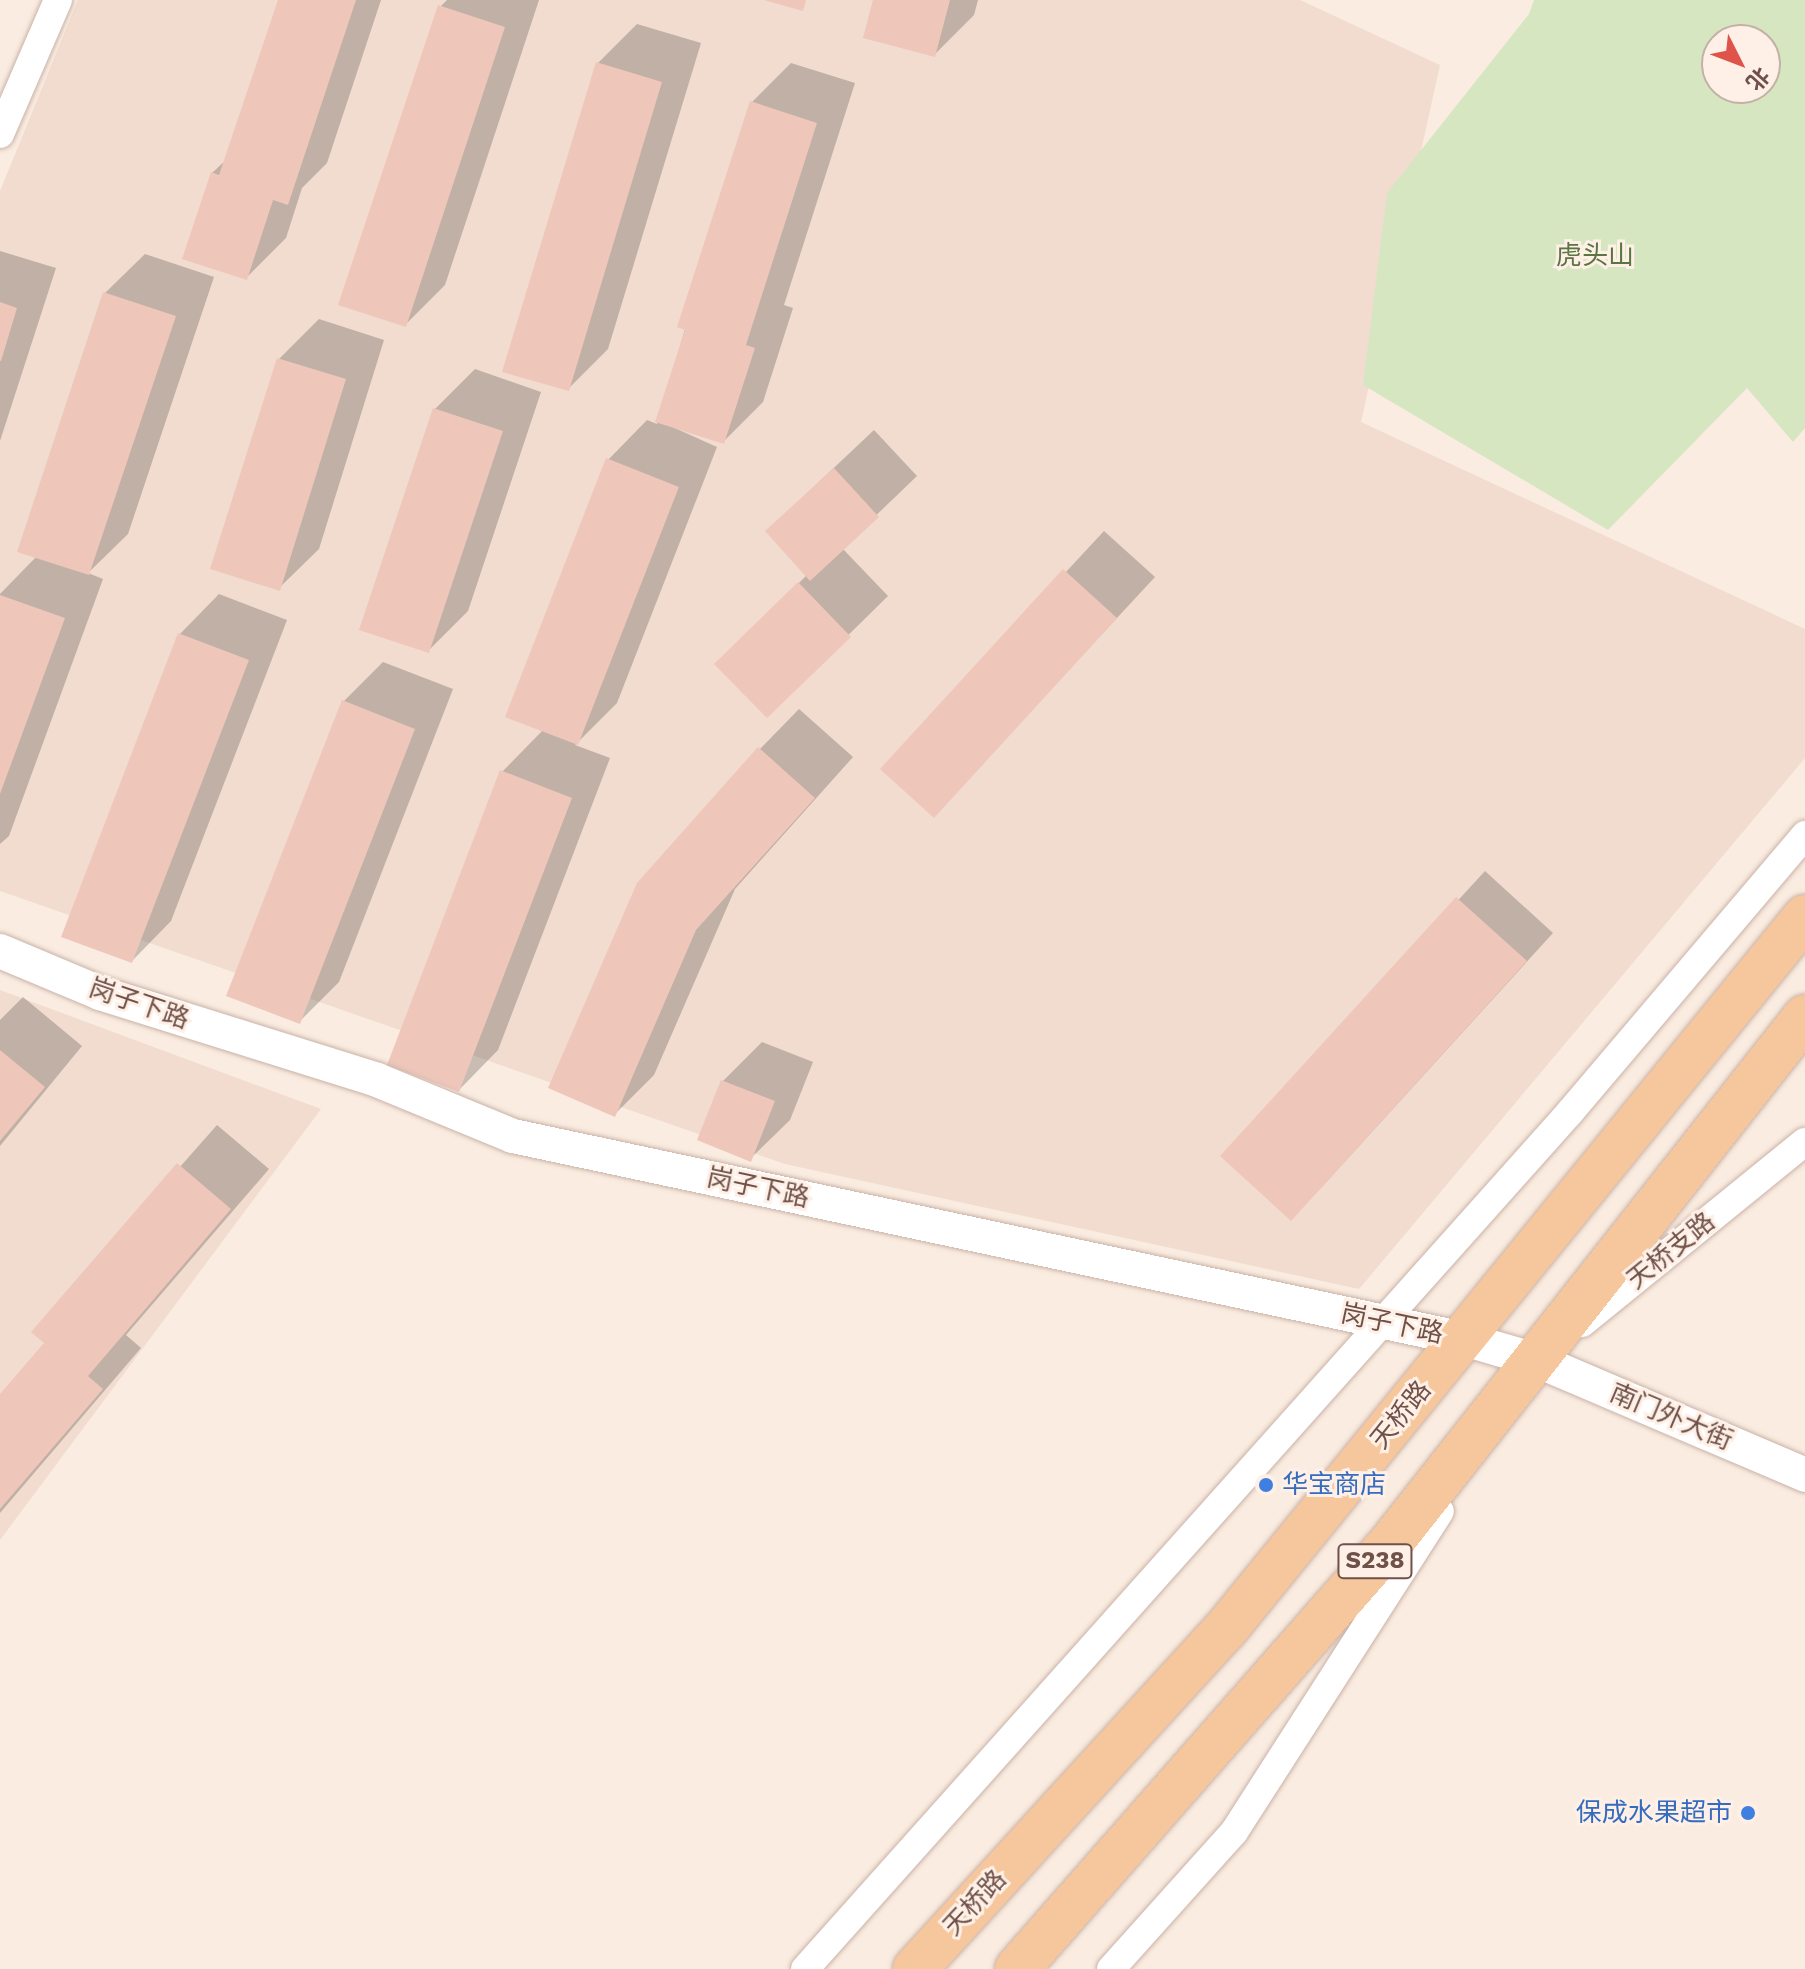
<!DOCTYPE html>
<meta charset="utf-8">
<style>
body{margin:0}
#map{position:relative;width:1805px;height:1969px;overflow:hidden;background:#faece0;font-family:"Work Sans","Noto Sans SC",sans-serif}
div>[style]{position:absolute}
.residential>*{inset:0;background:#f1dccf}
.green>*{inset:0;background:#d6e6c0}
.shadow>*{inset:0;background:#0003}
.building>*{inset:0;background:#eec6ba}
.roads{filter:drop-shadow(0 0 2px #cab2a8) drop-shadow(0 0 2px #cab2a8)}
.minor>*{height:28px;margin:-14px;padding:0 14px;transform-origin:14px;border-radius:14px;background:#fff}
.tertiary>*{height:34px;margin:-17px;padding:0 17px;transform-origin:17px;border-radius:17px;background:#fff}
.primary>*{height:44px;margin:-22px;padding:0 22px;transform-origin:22px;border-radius:22px;background:#f6c69c}
.dots>*{width:22px;height:22px;translate:-50% -50%;box-sizing:border-box;border:4px solid #fef0e6;border-radius:50%}
span{translate:-50% -50%;white-space:nowrap;text-align:center;line-height:1.15;-webkit-text-stroke:6px #fef0e6;paint-order:stroke}
.shield-label span{padding:2px 6px;background:#fef0e6;border:2px solid;border-radius:6px;-webkit-text-stroke-width:0}
.shield-label{font-size:24px;color:#6f5149;font-weight:700}
.park-label{font-size:26px;color:#597542}
.street-label{font-size:26px;color:#6f5149}
.shop-label{font-size:26px;color:#366cbe}
.left{translate:0 -50%;text-align:left}
.right{translate:-100% -50%;text-align:right}
.north{position:absolute;left:1701px;top:24px;width:80px;height:80px;box-sizing:border-box;background:#fef0e6;border:2px solid #c5b0a7;border-radius:50%;rotate:132deg;font-size:22px;font-weight:700;line-height:32px;text-align:center;color:#6f5149}
.north::after{content:'';display:block;margin:auto;width:28px;height:36px;background:#de544b;clip-path:polygon(50% 0,100% 100%,50% 72%,0 100%)}
</style>
<div id="map">
<div class="residential">
<i style="clip-path:polygon(78px 0,1300px 0,1440px 65px,1361px 422px,1805px 629px,1805px 758px,1359px 1289px,785px 1164px,0 891px,0 191px)"></i>
<i style="clip-path:polygon(0 990px,321px 1109px,0 1540px)"></i>
</div>
<div class="green">
<i style="clip-path:polygon(evenodd,1534px 0,1805px 0,1805px 428px,1793px 442px,1747px 388px,1608px 530px,1363px 385px,1387px 193px,1529px 14px,1534px 0,1717px 40px,1765px 40px,1765px 88px,1717px 88px,1717px 40px)"></i>
</div>
<div class="shadow">
<i style="clip-path:polygon(280px 0,381px 0,327px 163px,302px 188px,286px 238px,246px 278px,212px 173px,227px 159px)"></i>
<i style="clip-path:polygon(447px 0,539px 0,445px 285px,405px 325px,440px 7px)"></i>
<i style="clip-path:polygon(875px 0,978px 0,974px 15px,934px 55px)"></i>
<i style="clip-path:polygon(637px 24px,701px 43px,608px 349px,568px 389px,598px 63px)"></i>
<i style="clip-path:polygon(791px 63px,855px 83px,784px 305px,793px 308px,763px 402px,724px 441px,659px 421px,717px 447px,617px 703px,575px 745px,610px 758px,498px 1050px,459px 1090px,502px 772px,544px 729px,608px 460px,647px 420px,657px 424px,752px 102px)"></i>
<i style="clip-path:polygon(0 251px,56px 268px,0 441px)"></i>
<i style="clip-path:polygon(145px 254px,214px 277px,128px 534px,88px 573px,103px 579px,9px 836px,0 844px,0 594px,37px 556px,105px 293px)"></i>
<i style="clip-path:polygon(319px 319px,384px 340px,319px 549px,279px 588px,279px 359px)"></i>
<i style="clip-path:polygon(475px 369px,541px 392px,468px 611px,428px 651px,435px 409px)"></i>
<i style="clip-path:polygon(874px 430px,917px 476px,842px 548px,888px 596px,767px 715px,717px 664px,807px 575px,767px 531px)"></i>
<i style="clip-path:polygon(1104px 531px,1155px 577px,934px 815px,883px 769px)"></i>
<i style="clip-path:polygon(219px 594px,287px 620px,171px 921px,132px 961px,180px 634px)"></i>
<i style="clip-path:polygon(383px 662px,453px 689px,339px 982px,299px 1022px,344px 701px)"></i>
<i style="clip-path:polygon(799px 709px,853px 757px,735px 889px,654px 1075px,615px 1114px,760px 749px)"></i>
<i style="clip-path:polygon(1485px 871px,1553px 933px,1319px 1190px,1223px 1156px)"></i>
<i style="clip-path:polygon(23px 997px,82px 1046px,0 1146px,0 1020px)"></i>
<i style="clip-path:polygon(762px 1042px,813px 1062px,790px 1120px,750px 1159px,723px 1081px)"></i>
<i style="clip-path:polygon(217px 1125px,269px 1169px,126px 1335px,141px 1348px,0 1513px,0 1397px,47px 1343px,34px 1332px)"></i>
</div>
<div class="building">
<i style="clip-path:polygon(278px 0,356px 0,288px 205px,273px 200px,247px 280px,182px 259px,211px 172px,219px 175px)"></i>
<i style="clip-path:polygon(764px 0,806px 0,803px 11px)"></i>
<i style="clip-path:polygon(873px 0,950px 0,935px 57px,863px 38px)"></i>
<i style="clip-path:polygon(438px 5px,505px 27px,406px 327px,338px 305px)"></i>
<i style="clip-path:polygon(596px 62px,662px 82px,569px 391px,502px 372px)"></i>
<i style="clip-path:polygon(750px 101px,817px 123px,746px 345px,755px 348px,724px 444px,655px 422px,685px 330px,677px 327px)"></i>
<i style="clip-path:polygon(103px 292px,176px 316px,89px 575px,17px 552px)"></i>
<i style="clip-path:polygon(0 302px,17px 308px,1px 361px,0 361px)"></i>
<i style="clip-path:polygon(277px 358px,346px 379px,280px 591px,210px 569px)"></i>
<i style="clip-path:polygon(433px 408px,503px 431px,429px 653px,359px 630px)"></i>
<i style="clip-path:polygon(606px 458px,679px 487px,578px 745px,505px 717px)"></i>
<i style="clip-path:polygon(834px 468px,879px 517px,810px 581px,765px 531px)"></i>
<i style="clip-path:polygon(1063px 569px,1117px 618px,934px 818px,880px 769px)"></i>
<i style="clip-path:polygon(798px 582px,851px 637px,767px 718px,714px 664px)"></i>
<i style="clip-path:polygon(0 595px,65px 618px,0 794px)"></i>
<i style="clip-path:polygon(178px 633px,249px 660px,132px 963px,61px 937px)"></i>
<i style="clip-path:polygon(342px 700px,415px 729px,300px 1024px,226px 996px)"></i>
<i style="clip-path:polygon(758px 747px,815px 798px,696px 930px,615px 1117px,548px 1088px,637px 883px)"></i>
<i style="clip-path:polygon(500px 770px,572px 798px,459px 1092px,387px 1065px)"></i>
<i style="clip-path:polygon(1456px 897px,1527px 961px,1291px 1221px,1220px 1156px)"></i>
<i style="clip-path:polygon(0 1050px,45px 1087px,0 1141px)"></i>
<i style="clip-path:polygon(721px 1080px,775px 1101px,751px 1162px,697px 1140px)"></i>
<i style="clip-path:polygon(177px 1163px,231px 1209px,88px 1376px,103px 1389px,0 1509px,0 1394px,44px 1343px,31px 1332px)"></i>
</div>
<div class="roads">
<div class="minor">
<i style="left:0;top:134px;width:146px;rotate:-66.6deg"></i>
<i style="left:1582px;top:1323px;width:287px;rotate:-39.1deg"></i>
<i style="left:805px;top:1969px;width:1150px;rotate:-48.24deg"></i>
<i style="left:1571px;top:1111px;width:362px;rotate:-49.7deg"></i>
<i style="left:1111px;top:1969px;width:184px;rotate:-48.1deg"></i>
<i style="left:1234px;top:1832px;width:381px;rotate:-57.3deg"></i>
</div>
<div class="tertiary">
<i style="left:0;top:951px;width:108px;rotate:22.8deg"></i>
<i style="left:100px;top:993px;width:290px;rotate:17.4deg"></i>
<i style="left:377px;top:1080px;width:147px;rotate:22.4deg"></i>
<i style="left:513px;top:1136px;width:972px;rotate:12.05deg"></i>
<i style="left:1464px;top:1339px;width:75px;rotate:16.3deg"></i>
<i style="left:1536px;top:1360px;width:293px;rotate:23.1deg"></i>
</div>
<div class="primary">
<i style="left:915px;top:1969px;width:459px;rotate:-47.6deg"></i>
<i style="left:1225px;top:1630px;width:919px;rotate:-50.87deg"></i>
<i style="left:1017px;top:1969px;width:565px;rotate:-48.73deg"></i>
<i style="left:1390px;top:1544px;width:671px;rotate:-51.78deg"></i>
</div>
</div>
<div class="dots">
<i style="left:1266px;top:1485px;background:#3f7fe0"></i>
<i style="left:1748px;top:1813px;background:#3f7fe0"></i>
</div>
<div class="shield-label">
<span style="left:1375px;top:1561px">S238</span>
</div>
<div class="park-label">
<span style="left:1595px;top:256px">虎头山</span>
</div>
<div class="street-label">
<span style="left:139px;top:1004px;rotate:19deg">岗子下路</span>
<span style="left:758px;top:1188px;rotate:12deg">岗子下路</span>
<span style="left:1671px;top:1251px;rotate:-39deg">天桥支路</span>
<span style="left:1392px;top:1324px;rotate:12deg">岗子下路</span>
<span style="left:1401px;top:1415px;rotate:-51deg">天桥路</span>
<span style="left:1671px;top:1417px;rotate:23deg">南门外大街</span>
<span style="left:975px;top:1903px;rotate:-47deg">天桥路</span>
</div>
<div class="shop-label">
<span class="left" style="left:1282px;top:1485px">华宝商店</span>
<span class="right" style="left:1732px;top:1813px">保成水果超市</span>
</div>
<div class="north">北</div>
</div>
